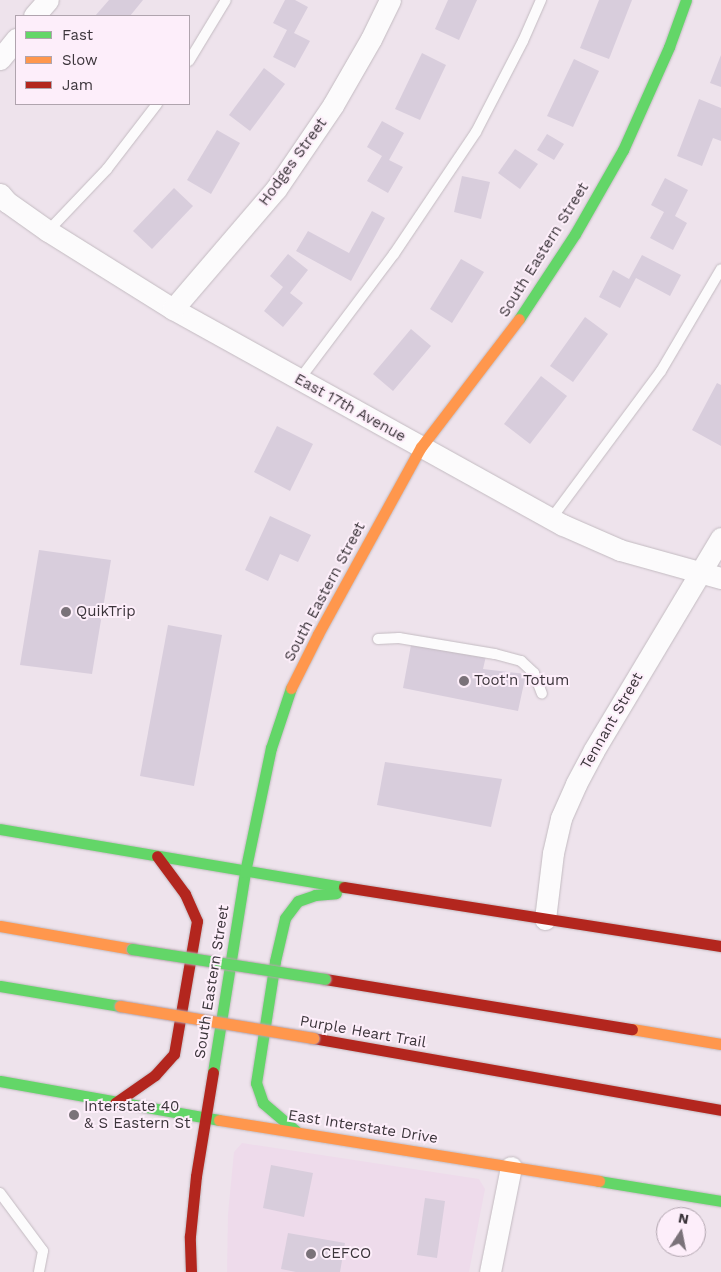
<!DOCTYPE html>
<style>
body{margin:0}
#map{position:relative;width:721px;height:1272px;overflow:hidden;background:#eee3ec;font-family:"Work Sans",sans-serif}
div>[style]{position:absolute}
.built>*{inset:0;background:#eedbeb}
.building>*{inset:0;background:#d8cddc}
.roads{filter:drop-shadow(0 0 1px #c3bbc1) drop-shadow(0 0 1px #c3bbc1)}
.lane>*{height:10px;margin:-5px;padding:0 5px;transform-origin:5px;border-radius:5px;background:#fcfbfc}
.street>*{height:21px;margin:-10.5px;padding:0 10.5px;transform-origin:10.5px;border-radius:10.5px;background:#fcfbfc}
.fast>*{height:11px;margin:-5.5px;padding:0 5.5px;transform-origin:5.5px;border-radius:5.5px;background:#63d668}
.slow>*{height:11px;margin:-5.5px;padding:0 5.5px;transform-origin:5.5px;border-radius:5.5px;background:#ff974d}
.jam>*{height:11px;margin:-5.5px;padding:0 5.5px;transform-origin:5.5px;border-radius:5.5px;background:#b3261e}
.bridges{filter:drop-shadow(0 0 1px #b4a3ac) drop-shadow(0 0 1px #b4a3ac)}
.fast-bridge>*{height:11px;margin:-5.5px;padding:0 5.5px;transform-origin:5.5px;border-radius:5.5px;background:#63d668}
.slow-bridge>*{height:11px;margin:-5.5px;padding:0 5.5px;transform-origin:5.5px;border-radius:5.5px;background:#ff974d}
.dots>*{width:14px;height:14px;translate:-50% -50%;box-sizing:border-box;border:2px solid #fdeefa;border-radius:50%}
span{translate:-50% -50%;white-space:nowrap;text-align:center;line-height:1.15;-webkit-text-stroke:4px #fdeefa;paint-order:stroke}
.street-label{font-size:15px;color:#3c353b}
.poi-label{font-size:15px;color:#3c353b}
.left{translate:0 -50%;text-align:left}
.legend{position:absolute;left:15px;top:15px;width:175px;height:90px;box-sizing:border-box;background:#fdeefa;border:1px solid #b0a4ae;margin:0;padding:6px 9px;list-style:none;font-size:15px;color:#3c353b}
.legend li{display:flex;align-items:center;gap:10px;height:25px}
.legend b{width:25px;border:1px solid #b0a4ae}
.north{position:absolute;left:656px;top:1207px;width:50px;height:50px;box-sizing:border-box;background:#fdeefa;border:1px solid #b0a4ae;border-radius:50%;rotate:11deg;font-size:14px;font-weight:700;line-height:20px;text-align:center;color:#3c353b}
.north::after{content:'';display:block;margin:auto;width:18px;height:22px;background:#7a7279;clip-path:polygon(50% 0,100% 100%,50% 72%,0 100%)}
</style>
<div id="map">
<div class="built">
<i style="clip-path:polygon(242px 1143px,479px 1179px,485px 1189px,469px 1272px,227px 1272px,228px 1214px,234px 1152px)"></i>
</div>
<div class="building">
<i style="clip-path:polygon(109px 0,143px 0,130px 16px,95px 16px)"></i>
<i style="clip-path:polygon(285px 0,295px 0,308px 7px,294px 33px,310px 41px,295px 68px,273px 57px,287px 30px,273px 23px)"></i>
<i style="clip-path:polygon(448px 0,477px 0,459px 40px,435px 29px)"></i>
<i style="clip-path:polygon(599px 0,632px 0,609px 59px,580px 48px)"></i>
<i style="clip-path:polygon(422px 53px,446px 65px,420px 120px,395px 109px)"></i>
<i style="clip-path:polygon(721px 55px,721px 87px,710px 83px)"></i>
<i style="clip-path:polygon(574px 59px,599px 71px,573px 127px,547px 116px)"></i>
<i style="clip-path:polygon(264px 68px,285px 84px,250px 131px,229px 115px)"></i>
<i style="clip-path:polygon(699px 99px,721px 108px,721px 141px,713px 138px,702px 166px,677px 156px)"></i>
<i style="clip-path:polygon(382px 121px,404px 133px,389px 160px,403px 167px,388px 193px,367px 181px,382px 156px,367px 147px)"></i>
<i style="clip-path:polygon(217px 130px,240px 143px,211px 194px,187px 180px)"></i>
<i style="clip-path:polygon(547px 134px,564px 144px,554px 160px,537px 150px)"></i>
<i style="clip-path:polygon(515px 149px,538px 164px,520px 189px,498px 173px)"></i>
<i style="clip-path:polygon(462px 176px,490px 182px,481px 219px,454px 212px)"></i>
<i style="clip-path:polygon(665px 178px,688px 190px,675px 216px,687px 223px,673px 250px,650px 238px,664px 212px,651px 205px)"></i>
<i style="clip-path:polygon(174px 188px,193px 206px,152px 249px,133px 231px)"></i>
<i style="clip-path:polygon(372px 211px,385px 218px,351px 281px,296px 251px,308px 231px,349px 253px)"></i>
<i style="clip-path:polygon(288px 254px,308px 270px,290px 293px,303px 303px,283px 327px,264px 311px,283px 287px,270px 276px)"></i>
<i style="clip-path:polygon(642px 255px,681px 275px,670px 296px,636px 278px,620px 308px,599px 297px,613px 270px,629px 279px)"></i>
<i style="clip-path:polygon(461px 259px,484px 272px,452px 323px,430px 309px)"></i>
<i style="clip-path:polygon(585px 317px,608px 334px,573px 382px,550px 366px)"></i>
<i style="clip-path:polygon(411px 329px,431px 346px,393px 391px,373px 374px)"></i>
<i style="clip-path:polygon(541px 376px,567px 396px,530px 444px,504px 424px)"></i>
<i style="clip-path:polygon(717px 383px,721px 385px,721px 446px,692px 430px)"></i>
<i style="clip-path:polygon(277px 426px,313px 444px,290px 491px,254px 472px)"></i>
<i style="clip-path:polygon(270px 516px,311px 535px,298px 562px,280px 554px,268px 581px,245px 570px)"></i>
<i style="clip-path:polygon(39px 550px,111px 560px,92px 674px,20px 665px)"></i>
<i style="clip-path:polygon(168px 625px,222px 635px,194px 786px,140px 776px)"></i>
<i style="clip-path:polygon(411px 645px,486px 656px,483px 669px,526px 674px,518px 711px,403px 688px)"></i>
<i style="clip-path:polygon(385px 762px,502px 779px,491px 827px,377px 805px)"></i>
<i style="clip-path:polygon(271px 1165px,313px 1173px,304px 1217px,263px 1208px)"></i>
<i style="clip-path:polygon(425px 1198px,445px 1201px,437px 1258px,417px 1255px)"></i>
<i style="clip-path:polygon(288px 1233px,345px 1243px,340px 1272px,296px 1272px,281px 1269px)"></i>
</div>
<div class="roads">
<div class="lane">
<i style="left:189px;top:61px;width:71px;rotate:-58.8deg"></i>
<i style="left:48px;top:231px;width:86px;rotate:-46.4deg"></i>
<i style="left:107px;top:169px;width:82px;rotate:-52.4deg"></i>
<i style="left:299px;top:380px;width:158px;rotate:-53deg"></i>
<i style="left:394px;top:254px;width:147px;rotate:-56.1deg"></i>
<i style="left:476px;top:132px;width:102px;rotate:-62.7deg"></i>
<i style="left:523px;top:41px;width:45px;rotate:-66.3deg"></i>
<i style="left:551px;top:519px;width:184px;rotate:-53.4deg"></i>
<i style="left:661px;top:371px;width:118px;rotate:-59.5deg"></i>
<i style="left:378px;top:639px;width:21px;rotate:-3deg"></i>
<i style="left:399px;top:638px;width:97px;rotate:9.5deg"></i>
<i style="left:495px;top:654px;width:27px;rotate:15deg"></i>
<i style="left:521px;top:661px;width:18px;rotate:43deg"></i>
<i style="left:534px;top:673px;width:22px;rotate:69deg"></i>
<i style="left:0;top:1193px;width:72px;rotate:53.4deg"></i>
<i style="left:43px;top:1251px;width:21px;rotate:101deg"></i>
</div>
<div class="street">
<i style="left:34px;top:16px;width:21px;rotate:-49deg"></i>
<i style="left:0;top:59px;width:26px;rotate:-51deg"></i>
<i style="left:0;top:194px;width:11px;rotate:49deg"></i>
<i style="left:7px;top:202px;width:50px;rotate:35.3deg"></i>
<i style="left:48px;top:231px;width:147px;rotate:32deg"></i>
<i style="left:173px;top:309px;width:446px;rotate:29deg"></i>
<i style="left:563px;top:525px;width:62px;rotate:23.7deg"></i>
<i style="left:620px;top:550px;width:105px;rotate:15.5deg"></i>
<i style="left:173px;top:309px;width:158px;rotate:-49.4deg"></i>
<i style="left:276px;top:189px;width:102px;rotate:-55.8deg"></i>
<i style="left:333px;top:105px;width:76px;rotate:-60.1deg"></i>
<i style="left:371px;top:39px;width:43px;rotate:-64deg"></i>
<i style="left:545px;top:919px;width:66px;rotate:-83.1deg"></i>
<i style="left:553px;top:853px;width:36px;rotate:-77deg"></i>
<i style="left:561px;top:818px;width:37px;rotate:-66deg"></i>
<i style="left:576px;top:784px;width:38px;rotate:-62deg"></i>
<i style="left:594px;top:750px;width:247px;rotate:-59.1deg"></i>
<i style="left:490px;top:1272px;width:107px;rotate:-78.7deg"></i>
</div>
<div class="fast">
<i style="left:519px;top:319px;width:102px;rotate:-56.6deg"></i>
<i style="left:575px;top:234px;width:97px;rotate:-60.3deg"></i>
<i style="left:623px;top:150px;width:113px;rotate:-65.9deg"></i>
<i style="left:669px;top:47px;width:50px;rotate:-70.1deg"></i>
<i style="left:0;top:829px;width:349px;rotate:9.6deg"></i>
<i style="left:0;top:986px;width:122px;rotate:9.5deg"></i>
<i style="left:213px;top:1072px;width:203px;rotate:-80.9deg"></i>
<i style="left:245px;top:872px;width:127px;rotate:-78.2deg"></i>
<i style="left:271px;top:748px;width:63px;rotate:-71.6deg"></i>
<i style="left:0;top:1081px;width:222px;rotate:10.1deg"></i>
<i style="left:297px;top:1132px;width:45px;rotate:-139.5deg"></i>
<i style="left:263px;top:1103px;width:21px;rotate:-109deg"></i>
<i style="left:256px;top:1083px;width:123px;rotate:-81.1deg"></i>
<i style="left:275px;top:961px;width:44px;rotate:-76.9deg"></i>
<i style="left:285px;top:918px;width:21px;rotate:-53deg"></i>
<i style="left:298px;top:901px;width:18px;rotate:-19deg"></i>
<i style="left:315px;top:895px;width:21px;rotate:-5deg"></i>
<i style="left:599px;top:1181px;width:124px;rotate:9.3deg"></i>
</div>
<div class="slow">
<i style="left:291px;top:688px;width:60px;rotate:-63.4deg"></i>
<i style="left:318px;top:634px;width:213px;rotate:-61.2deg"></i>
<i style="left:421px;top:447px;width:161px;rotate:-52.6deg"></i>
<i style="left:0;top:926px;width:134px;rotate:9.9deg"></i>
<i style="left:632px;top:1029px;width:90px;rotate:9.6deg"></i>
<i style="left:219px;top:1120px;width:385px;rotate:9.1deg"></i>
</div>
<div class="jam">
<i style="left:344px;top:887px;width:382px;rotate:8.9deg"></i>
<i style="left:325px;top:979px;width:311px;rotate:9.3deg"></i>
<i style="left:313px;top:1038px;width:414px;rotate:10deg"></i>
<i style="left:115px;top:1103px;width:49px;rotate:-35deg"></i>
<i style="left:155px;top:1075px;width:28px;rotate:-48deg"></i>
<i style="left:174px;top:1054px;width:135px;rotate:-80.2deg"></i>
<i style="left:197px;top:921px;width:30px;rotate:-114deg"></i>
<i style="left:185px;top:894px;width:47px;rotate:-126.4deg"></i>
<i style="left:191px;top:1272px;width:36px;rotate:-92deg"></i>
<i style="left:190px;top:1236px;width:60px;rotate:-84.3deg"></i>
<i style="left:196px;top:1176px;width:105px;rotate:-80.7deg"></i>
</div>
</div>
<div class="bridges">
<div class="fast-bridge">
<i style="left:132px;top:949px;width:195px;rotate:8.8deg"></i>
</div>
<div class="slow-bridge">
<i style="left:120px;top:1006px;width:196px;rotate:9.4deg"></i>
</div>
</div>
<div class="dots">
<i style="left:66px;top:612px;background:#7a7279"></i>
<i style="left:464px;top:681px;background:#7a7279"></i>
<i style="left:74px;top:1115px;background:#7a7279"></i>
<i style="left:311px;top:1254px;background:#7a7279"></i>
</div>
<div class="street-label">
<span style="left:293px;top:162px;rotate:-54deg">Hodges Street</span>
<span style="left:544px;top:250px;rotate:-58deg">South Eastern Street</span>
<span style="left:350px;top:408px;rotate:29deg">East 17th Avenue</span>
<span style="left:325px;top:592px;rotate:-62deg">South Eastern Street</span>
<span style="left:612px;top:721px;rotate:-60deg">Tennant Street</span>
<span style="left:212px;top:982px;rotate:-81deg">South Eastern Street</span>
<span style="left:363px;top:1032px;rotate:10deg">Purple Heart Trail</span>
<span style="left:363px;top:1127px;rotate:9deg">East Interstate Drive</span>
</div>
<div class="poi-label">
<span class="left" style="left:76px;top:612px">QuikTrip</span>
<span class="left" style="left:474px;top:681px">Toot'n Totum</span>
<span class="left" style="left:84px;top:1115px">Interstate 40<br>&amp; S Eastern St</span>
<span class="left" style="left:321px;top:1254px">CEFCO</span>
</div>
<ul class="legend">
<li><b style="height:6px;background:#63d668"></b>Fast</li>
<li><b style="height:6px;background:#ff974d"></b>Slow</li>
<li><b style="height:6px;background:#b3261e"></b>Jam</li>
</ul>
<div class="north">N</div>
</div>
